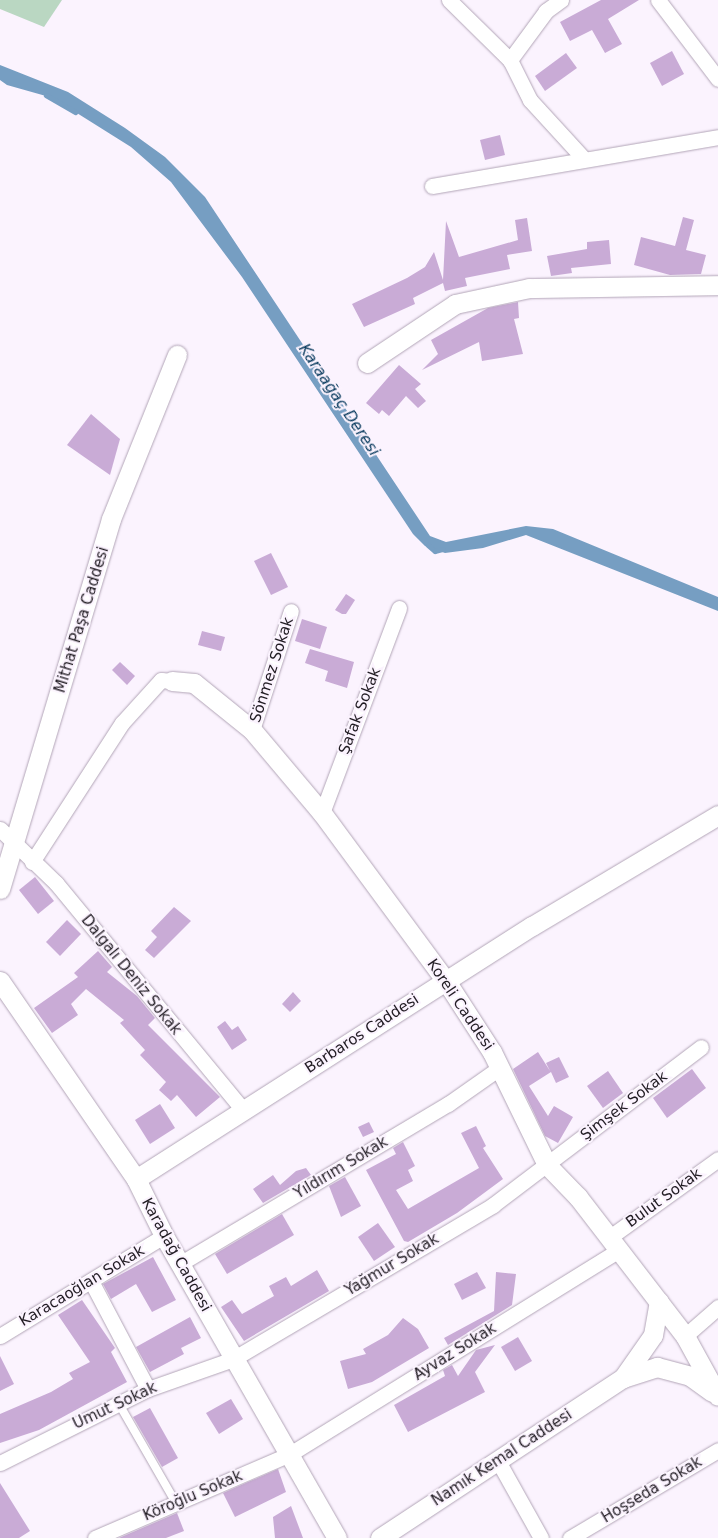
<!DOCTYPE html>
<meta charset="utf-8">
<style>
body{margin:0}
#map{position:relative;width:718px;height:1538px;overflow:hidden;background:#fbf3fe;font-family:"DejaVu Sans",sans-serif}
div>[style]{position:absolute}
.green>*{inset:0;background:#bad7c2}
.water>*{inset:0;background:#769ec2}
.stream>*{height:4.5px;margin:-2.25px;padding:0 2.25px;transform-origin:2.25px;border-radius:2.25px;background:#769ec2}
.building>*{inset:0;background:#c9abd6}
.roads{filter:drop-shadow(0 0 1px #b2a5b7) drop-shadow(0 0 1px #b2a5b7)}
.service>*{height:8px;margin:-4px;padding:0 4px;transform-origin:4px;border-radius:4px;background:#fff}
.minor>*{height:15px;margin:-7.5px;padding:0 7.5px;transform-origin:7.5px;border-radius:7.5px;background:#fff}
.tertiary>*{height:19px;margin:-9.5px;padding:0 9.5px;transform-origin:9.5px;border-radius:9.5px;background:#fff}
span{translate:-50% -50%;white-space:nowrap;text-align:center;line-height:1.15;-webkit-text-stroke:4px #fbf3fe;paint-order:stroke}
.street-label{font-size:15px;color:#211c23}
.water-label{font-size:16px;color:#093b5e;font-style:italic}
</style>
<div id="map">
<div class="green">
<i style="clip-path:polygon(0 0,62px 0,44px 27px,0 9px)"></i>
</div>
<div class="water">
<i style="clip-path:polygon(0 65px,68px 92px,125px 128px,165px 157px,205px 197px,430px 536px,446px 542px,526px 526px,553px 529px,718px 597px,718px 611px,526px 535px,483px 548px,445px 553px,425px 546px,413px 534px,242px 277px,171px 182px,131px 147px,53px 98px,7px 85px,0 80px)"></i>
</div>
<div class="stream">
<i style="left:46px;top:95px;width:34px;rotate:30deg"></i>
<i style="left:428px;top:545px;width:9px;rotate:41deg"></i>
<i style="left:435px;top:551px;width:8px;rotate:-14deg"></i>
</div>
<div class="building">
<i style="clip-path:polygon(601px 0,639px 0,608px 19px,622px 44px,605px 53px,592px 30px,570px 41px,560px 22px)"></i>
<i style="clip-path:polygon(672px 51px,684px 74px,662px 86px,650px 63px)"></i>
<i style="clip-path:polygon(566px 53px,577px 68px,545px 91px,535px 76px)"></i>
<i style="clip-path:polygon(500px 135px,505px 155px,485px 160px,480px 140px)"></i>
<i style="clip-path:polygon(683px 217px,694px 220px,686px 250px,706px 255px,701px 274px,670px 275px,634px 265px,641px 237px,675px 246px)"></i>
<i style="clip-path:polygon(527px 218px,532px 251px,507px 255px,510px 269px,465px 278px,467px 286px,445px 291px,443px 283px,413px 298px,415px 304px,364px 327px,352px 304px,407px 278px,425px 267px,434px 252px,443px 280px,446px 221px,459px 257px,518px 240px,515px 220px)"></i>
<i style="clip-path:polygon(609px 240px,611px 264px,571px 268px,572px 273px,551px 276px,547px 256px,587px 249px,587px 242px)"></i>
<i style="clip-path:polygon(518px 302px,519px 318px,514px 319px,523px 354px,482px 361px,479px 342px,422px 370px,438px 354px,431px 340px,488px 308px)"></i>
<i style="clip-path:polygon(399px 365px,421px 384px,415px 389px,426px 401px,418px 408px,406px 396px,389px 416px,382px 410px,379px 414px,366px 403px)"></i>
<i style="clip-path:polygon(91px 414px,120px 439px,110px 475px,67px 445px)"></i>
<i style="clip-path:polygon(271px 553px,288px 587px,271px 595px,254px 561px)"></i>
<i style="clip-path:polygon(346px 594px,355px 600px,346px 614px,342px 614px,335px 610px)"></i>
<i style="clip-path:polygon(302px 619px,327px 627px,320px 649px,295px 641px)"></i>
<i style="clip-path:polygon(202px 631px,225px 637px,221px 651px,198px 645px)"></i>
<i style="clip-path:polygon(310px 649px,354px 662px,347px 688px,325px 681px,328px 671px,305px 663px)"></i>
<i style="clip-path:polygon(120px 662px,135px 676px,127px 685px,112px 670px)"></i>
<i style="clip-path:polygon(35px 877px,54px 901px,38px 914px,19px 890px)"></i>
<i style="clip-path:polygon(174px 907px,191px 921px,154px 958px,145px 950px,157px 937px,151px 931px)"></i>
<i style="clip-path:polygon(67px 920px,81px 934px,60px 956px,46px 942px)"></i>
<i style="clip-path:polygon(98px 951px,112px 967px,107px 972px,137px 996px,155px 1018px,148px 1025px,220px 1097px,196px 1117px,177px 1095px,171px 1101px,159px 1090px,166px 1082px,140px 1055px,145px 1050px,120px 1023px,124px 1020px,86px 989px,71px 1004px,78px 1015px,52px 1033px,34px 1008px,78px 977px,74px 973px)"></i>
<i style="clip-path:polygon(293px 992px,301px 1001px,290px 1012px,282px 1004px)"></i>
<i style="clip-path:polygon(225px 1021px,232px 1030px,238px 1026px,247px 1040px,232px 1050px,217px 1027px)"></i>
<i style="clip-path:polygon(538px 1052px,550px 1071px,546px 1063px,559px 1057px,569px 1077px,556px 1083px,551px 1072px,529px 1086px,548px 1116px,554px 1106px,573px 1117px,558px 1143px,545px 1136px,513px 1069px)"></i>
<i style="clip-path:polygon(692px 1069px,706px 1088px,667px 1118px,653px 1098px)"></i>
<i style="clip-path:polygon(608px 1071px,623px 1093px,603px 1108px,587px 1086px)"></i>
<i style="clip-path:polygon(160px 1104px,175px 1128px,150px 1144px,135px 1120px)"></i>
<i style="clip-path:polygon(369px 1122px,374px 1132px,363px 1137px,358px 1127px)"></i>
<i style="clip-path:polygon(476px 1126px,486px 1146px,483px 1148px,503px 1179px,457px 1213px,408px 1242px,404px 1241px,366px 1170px,396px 1154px,393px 1148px,403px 1142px,415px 1166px,408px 1170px,413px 1181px,396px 1190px,408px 1209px,479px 1168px,461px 1133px)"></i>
<i style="clip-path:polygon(306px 1168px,311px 1175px,263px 1203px,253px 1189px,273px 1175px,280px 1185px,296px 1171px)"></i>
<i style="clip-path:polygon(345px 1177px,361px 1206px,341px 1217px,329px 1186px)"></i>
<i style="clip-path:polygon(282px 1214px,294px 1235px,227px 1274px,215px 1254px)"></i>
<i style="clip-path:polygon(378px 1223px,395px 1247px,374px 1261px,358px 1237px)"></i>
<i style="clip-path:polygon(153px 1257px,176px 1300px,152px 1312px,136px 1284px,111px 1299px,103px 1284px)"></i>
<i style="clip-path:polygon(317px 1270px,329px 1291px,244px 1341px,221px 1307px,232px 1300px,242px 1314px,274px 1296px,269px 1286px,286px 1277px,291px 1286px)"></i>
<i style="clip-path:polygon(477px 1272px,486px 1288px,462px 1300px,454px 1284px)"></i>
<i style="clip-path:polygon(496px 1272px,516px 1274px,512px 1305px,448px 1345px,444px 1338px,494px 1311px)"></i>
<i style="clip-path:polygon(82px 1300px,115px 1348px,111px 1352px,127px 1382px,39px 1430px,0 1443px,0 1414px,51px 1392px,73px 1379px,69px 1373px,90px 1362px,58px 1315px)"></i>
<i style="clip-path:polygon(190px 1317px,201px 1338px,181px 1348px,184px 1354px,150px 1372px,136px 1347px)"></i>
<i style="clip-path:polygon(403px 1318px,418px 1329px,429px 1348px,372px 1382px,348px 1389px,340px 1361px,366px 1354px,363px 1349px,388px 1335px)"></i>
<i style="clip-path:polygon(518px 1337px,532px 1361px,515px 1371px,501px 1347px)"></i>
<i style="clip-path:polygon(495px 1345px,475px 1372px,485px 1392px,408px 1432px,394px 1405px,445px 1376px,443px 1370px,452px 1365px,458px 1376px,476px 1350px)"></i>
<i style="clip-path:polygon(0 1356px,14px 1384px,0 1391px)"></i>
<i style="clip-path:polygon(231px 1399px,243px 1419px,219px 1434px,206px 1413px)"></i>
<i style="clip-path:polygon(150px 1408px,178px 1458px,162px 1467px,133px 1417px)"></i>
<i style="clip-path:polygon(278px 1469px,286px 1492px,235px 1517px,223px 1493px)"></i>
<i style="clip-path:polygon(0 1483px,30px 1531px,19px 1538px,0 1538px)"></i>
<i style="clip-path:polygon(291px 1506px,303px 1538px,275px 1538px,273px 1517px)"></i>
<i style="clip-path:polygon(177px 1513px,184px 1531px,166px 1538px,119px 1538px)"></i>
</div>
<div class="roads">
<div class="service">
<i style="left:119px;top:1404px;width:114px;rotate:60.1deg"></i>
</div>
<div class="minor">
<i style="left:449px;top:0;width:86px;rotate:44.5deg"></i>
<i style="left:561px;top:0;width:19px;rotate:144deg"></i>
<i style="left:546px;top:11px;width:61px;rotate:126.3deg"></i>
<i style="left:510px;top:60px;width:45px;rotate:63.4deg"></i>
<i style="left:530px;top:100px;width:80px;rotate:47.5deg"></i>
<i style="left:658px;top:0;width:99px;rotate:52.8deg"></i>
<i style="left:432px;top:186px;width:290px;rotate:-9.7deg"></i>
<i style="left:252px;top:730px;width:125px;rotate:-71.9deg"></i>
<i style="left:322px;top:813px;width:219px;rotate:-69.4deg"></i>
<i style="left:0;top:829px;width:78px;rotate:44deg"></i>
<i style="left:56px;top:883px;width:294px;rotate:50.5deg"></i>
<i style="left:32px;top:862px;width:166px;rotate:-57.1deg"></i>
<i style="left:122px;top:723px;width:58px;rotate:-47.8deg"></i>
<i style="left:161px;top:680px;width:11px;rotate:5deg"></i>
<i style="left:610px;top:1237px;width:133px;rotate:-35.8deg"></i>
<i style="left:181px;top:1263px;width:311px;rotate:-30.8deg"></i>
<i style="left:448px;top:1104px;width:61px;rotate:-35deg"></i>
<i style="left:91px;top:1281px;width:122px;rotate:62.2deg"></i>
<i style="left:0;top:1336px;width:192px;rotate:-31.4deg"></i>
<i style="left:685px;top:1336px;width:44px;rotate:-41.3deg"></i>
<i style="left:498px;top:1461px;width:88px;rotate:60.8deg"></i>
<i style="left:0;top:1463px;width:165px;rotate:-26.6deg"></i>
<i style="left:148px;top:1389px;width:90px;rotate:-19.4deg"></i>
<i style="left:233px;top:1359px;width:302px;rotate:-30.6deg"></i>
<i style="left:493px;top:1205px;width:261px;rotate:-37.2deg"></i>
<i style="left:95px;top:1538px;width:212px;rotate:-23.3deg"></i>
<i style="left:290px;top:1454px;width:387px;rotate:-31.8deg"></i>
<i style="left:570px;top:1538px;width:172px;rotate:-30.7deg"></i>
</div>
<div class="tertiary">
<i style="left:367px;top:363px;width:106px;rotate:-33.8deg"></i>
<i style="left:455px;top:304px;width:76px;rotate:-12.2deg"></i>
<i style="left:529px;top:288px;width:189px;rotate:-0.9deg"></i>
<i style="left:172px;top:681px;width:22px;rotate:5deg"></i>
<i style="left:194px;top:683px;width:75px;rotate:39deg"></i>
<i style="left:252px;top:730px;width:109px;rotate:49.9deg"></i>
<i style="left:322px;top:813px;width:209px;rotate:53.6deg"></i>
<i style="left:446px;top:981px;width:85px;rotate:57.1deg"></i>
<i style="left:492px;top:1052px;width:126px;rotate:64deg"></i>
<i style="left:547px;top:1165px;width:45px;rotate:45.9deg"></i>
<i style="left:578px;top:1197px;width:175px;rotate:52.4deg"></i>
<i style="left:685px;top:1336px;width:68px;rotate:61.2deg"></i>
<i style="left:0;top:889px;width:386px;rotate:-73.3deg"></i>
<i style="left:111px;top:519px;width:177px;rotate:-68.1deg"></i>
<i style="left:0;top:981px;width:240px;rotate:55.5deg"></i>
<i style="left:136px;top:1179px;width:64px;rotate:63.8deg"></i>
<i style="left:164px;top:1236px;width:348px;rotate:60.2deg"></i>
<i style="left:136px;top:1179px;width:470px;rotate:-32.6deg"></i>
<i style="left:532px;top:926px;width:217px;rotate:-30.8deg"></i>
<i style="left:623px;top:1378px;width:52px;rotate:-55.1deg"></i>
<i style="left:653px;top:1335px;width:34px;rotate:-80deg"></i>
<i style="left:380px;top:1538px;width:291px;rotate:-33.4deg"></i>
<i style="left:623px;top:1378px;width:36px;rotate:-18deg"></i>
<i style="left:657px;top:1367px;width:34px;rotate:15deg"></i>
<i style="left:690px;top:1376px;width:27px;rotate:36deg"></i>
</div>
</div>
<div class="street-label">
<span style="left:82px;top:620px;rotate:-73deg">Mithat Paşa Caddesi</span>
<span style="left:272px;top:670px;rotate:-72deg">Sönmez Sokak</span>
<span style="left:360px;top:711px;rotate:-69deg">Şafak Sokak</span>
<span style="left:131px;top:975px;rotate:51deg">Dalgalı Deniz Sokak</span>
<span style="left:460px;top:1005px;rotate:56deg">Koreli Caddesi</span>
<span style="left:362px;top:1034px;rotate:-33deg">Barbaros Caddesi</span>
<span style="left:624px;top:1106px;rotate:-37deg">Şimşek Sokak</span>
<span style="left:341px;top:1168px;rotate:-31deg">Yıldırım Sokak</span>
<span style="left:664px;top:1198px;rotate:-36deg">Bulut Sokak</span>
<span style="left:176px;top:1255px;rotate:61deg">Karadağ Caddesi</span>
<span style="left:392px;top:1265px;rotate:-31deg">Yağmur Sokak</span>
<span style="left:82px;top:1286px;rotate:-31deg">Karacaoğlan Sokak</span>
<span style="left:455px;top:1352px;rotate:-32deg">Ayvaz Sokak</span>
<span style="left:115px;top:1406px;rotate:-25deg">Umut Sokak</span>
<span style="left:502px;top:1458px;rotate:-33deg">Namık Kemal Caddesi</span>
<span style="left:652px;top:1490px;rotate:-31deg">Hoşseda Sokak</span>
<span style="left:193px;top:1496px;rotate:-23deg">Köroğlu Sokak</span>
</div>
<div class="water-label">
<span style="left:339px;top:400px;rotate:56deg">Karaağaç Deresi</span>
</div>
</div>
